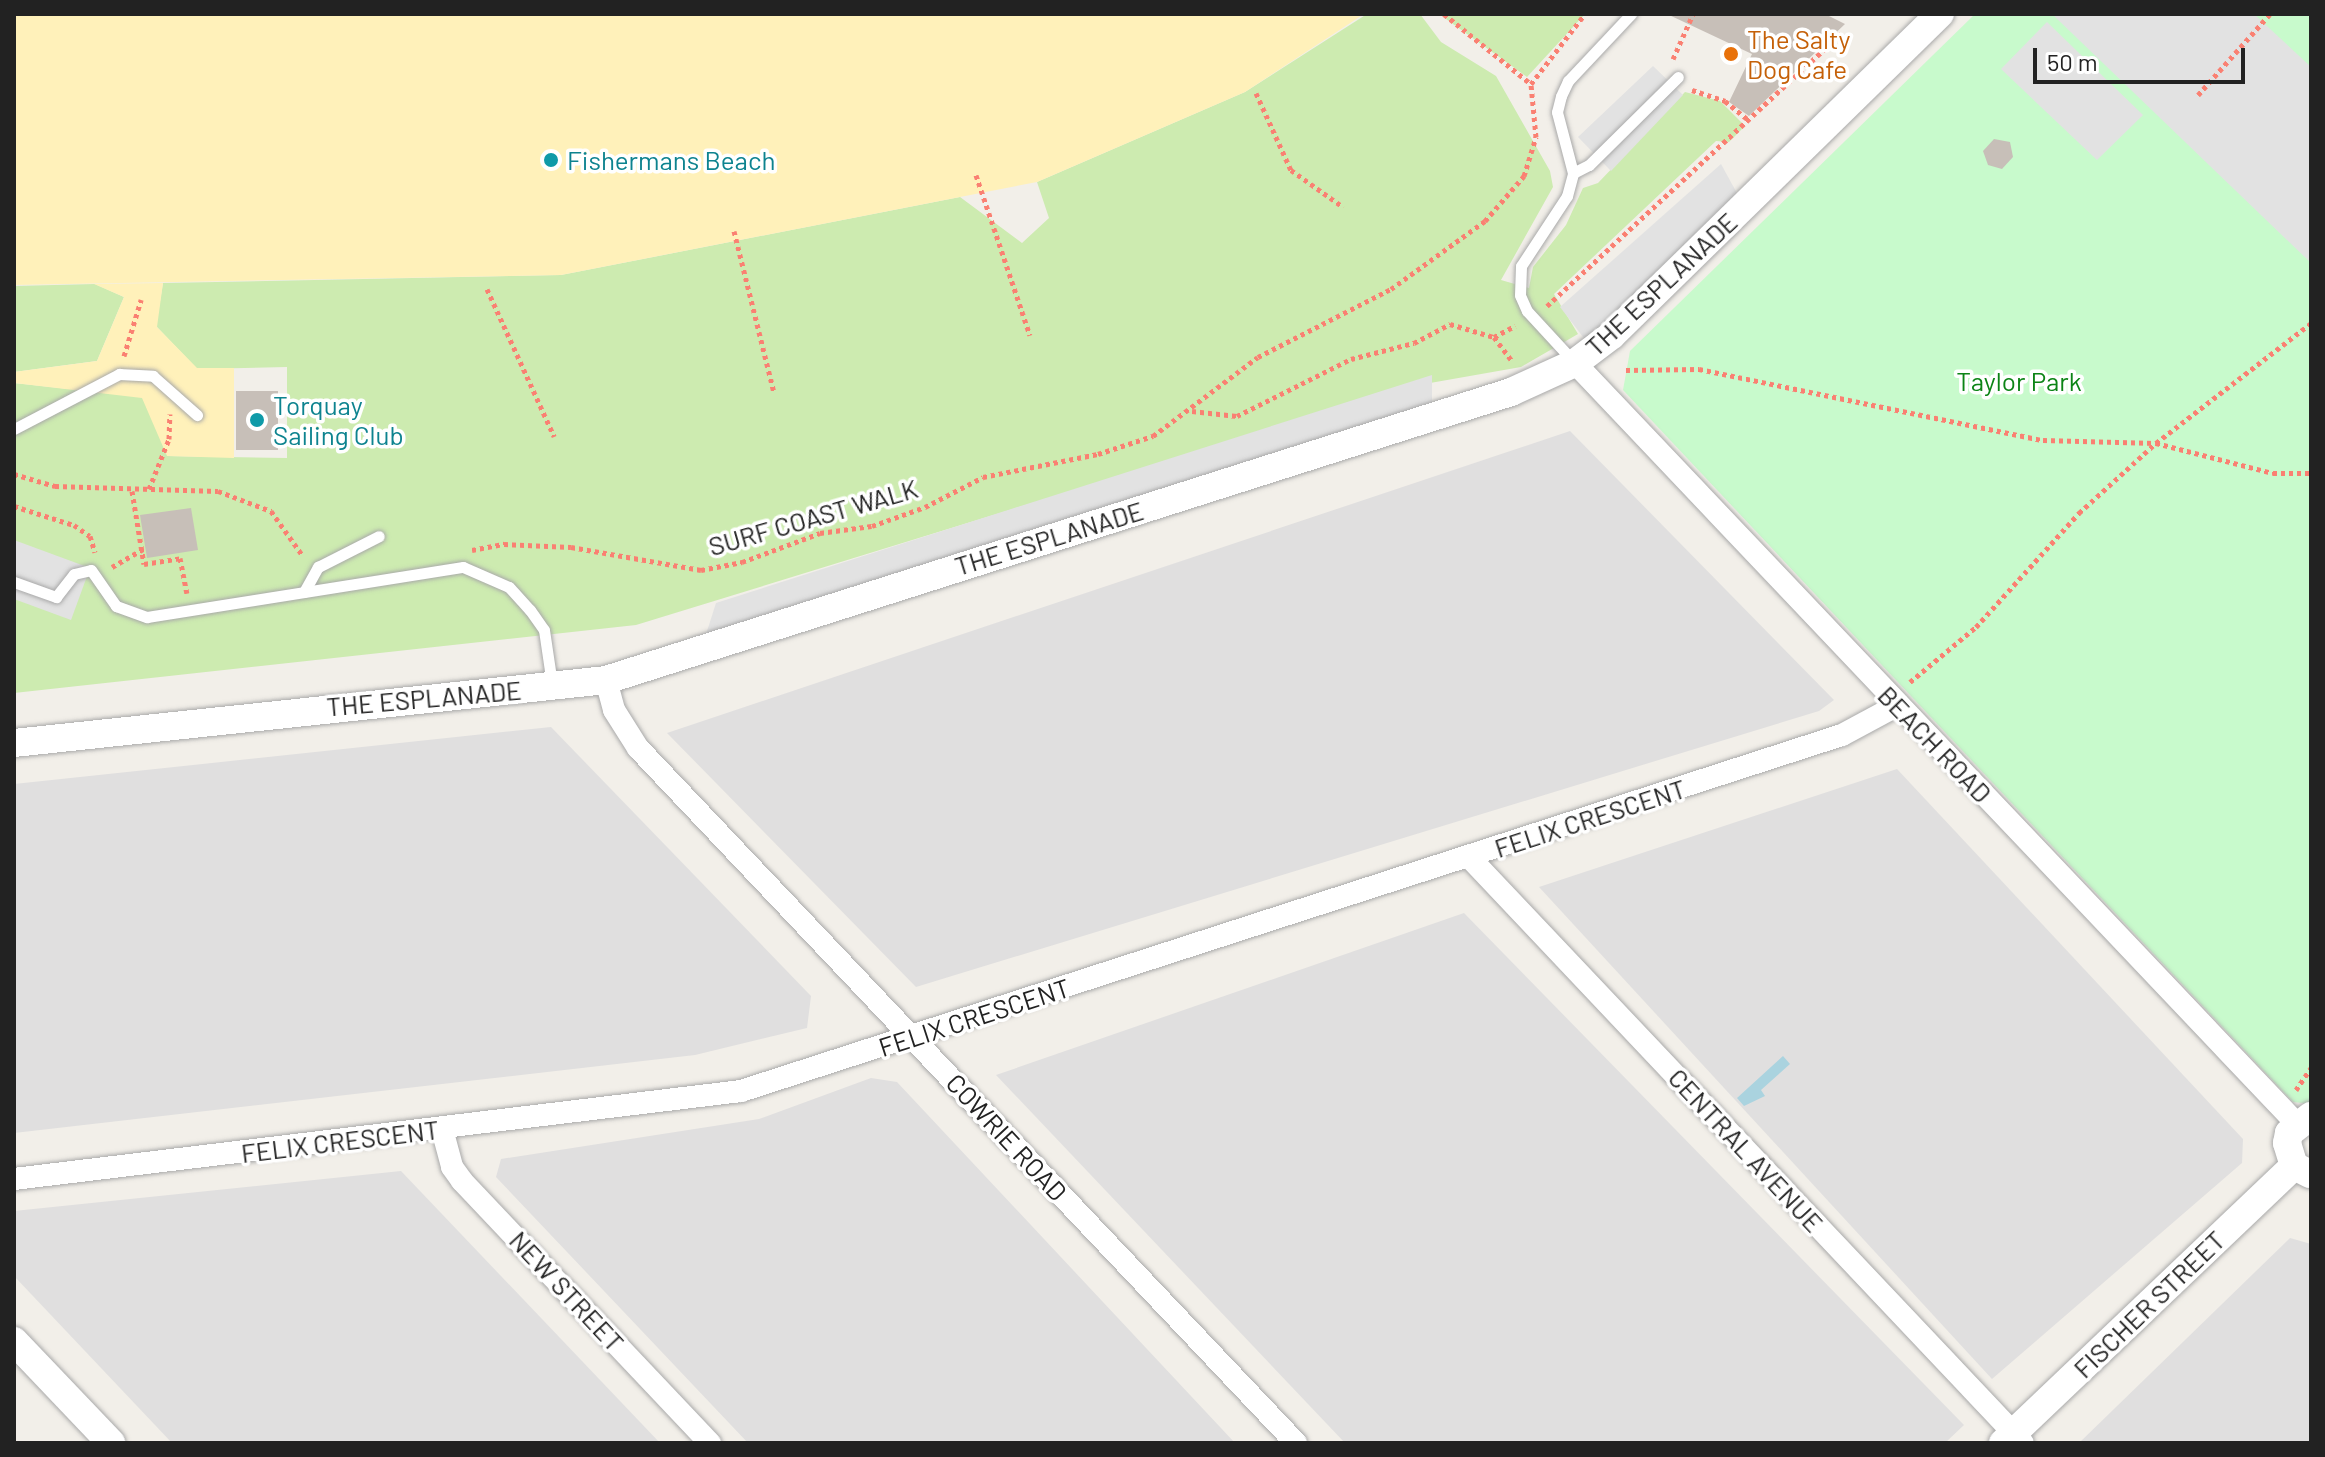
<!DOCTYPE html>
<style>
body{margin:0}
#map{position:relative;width:2325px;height:1457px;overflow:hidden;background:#f2efe9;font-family:Barlow,sans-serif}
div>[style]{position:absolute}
.residential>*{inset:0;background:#e0dfdf}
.grass>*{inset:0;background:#cdebb0}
.sand>*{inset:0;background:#fff1ba}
.park>*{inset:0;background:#c8facc}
.parking>*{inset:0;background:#e2e2e2}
.water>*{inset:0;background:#aad3df}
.building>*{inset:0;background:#c7bfb8}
.path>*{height:5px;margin-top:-2.5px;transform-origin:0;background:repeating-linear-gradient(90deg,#fa8072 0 4px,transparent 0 8px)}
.roads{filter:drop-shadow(0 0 2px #a9a9a9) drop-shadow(0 0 2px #a9a9a9)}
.service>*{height:11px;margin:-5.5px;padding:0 5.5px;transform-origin:5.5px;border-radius:5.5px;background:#fff}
.minor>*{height:22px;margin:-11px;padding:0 11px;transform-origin:11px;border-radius:11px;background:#fff}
.tertiary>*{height:28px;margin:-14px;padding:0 14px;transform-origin:14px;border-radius:14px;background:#fff}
.dots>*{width:22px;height:22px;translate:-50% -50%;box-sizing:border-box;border:4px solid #fff;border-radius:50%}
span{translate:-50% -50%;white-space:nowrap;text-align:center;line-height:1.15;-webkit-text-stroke:7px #fff;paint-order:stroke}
.food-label{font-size:26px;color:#c56008}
.left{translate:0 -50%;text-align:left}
.culture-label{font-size:26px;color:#0d838f}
.street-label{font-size:26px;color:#222}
.park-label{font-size:26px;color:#0c8416}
.frame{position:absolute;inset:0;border:16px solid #222;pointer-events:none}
.scale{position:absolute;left:2033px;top:48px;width:212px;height:36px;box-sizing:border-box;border:4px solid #222;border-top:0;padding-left:10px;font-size:24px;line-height:28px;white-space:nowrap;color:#222;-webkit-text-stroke:6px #fff;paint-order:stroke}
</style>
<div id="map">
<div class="residential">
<i style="clip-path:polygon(1570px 431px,1834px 700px,1819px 711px,916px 987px,667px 733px)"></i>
<i style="clip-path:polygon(551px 727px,811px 996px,807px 1028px,695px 1055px,14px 1133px,14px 784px)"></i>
<i style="clip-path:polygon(1897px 769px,2243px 1139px,2242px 1163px,1992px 1379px,1539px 887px)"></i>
<i style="clip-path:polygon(1464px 913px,1964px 1425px,1945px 1443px,1345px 1443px,996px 1075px)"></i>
<i style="clip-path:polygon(871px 1078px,897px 1082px,1235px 1443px,748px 1443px,496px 1177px,501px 1159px,759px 1119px)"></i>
<i style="clip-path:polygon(401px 1171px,660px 1443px,172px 1443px,14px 1276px,14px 1211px)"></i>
<i style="clip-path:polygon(2290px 1238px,2311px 1244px,2311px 1443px,2079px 1443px)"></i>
</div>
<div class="grass">
<i style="clip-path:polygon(1367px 14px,1420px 14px,1441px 42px,1496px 76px,1550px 171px,1553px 187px,1501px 280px,1529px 288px,1533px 267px,1566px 225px,1583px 188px,1598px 183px,1685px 92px,1720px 101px,1745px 126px,1729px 142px,1716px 141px,1554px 294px,1578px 334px,1521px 367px,1413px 386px,636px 625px,14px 693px,14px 383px,143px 397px,168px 456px,287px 458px,287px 367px,197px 369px,156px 326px,163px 283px,561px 275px,960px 197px,1022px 243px,1049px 218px,1037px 182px,1245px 92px)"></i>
<i style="clip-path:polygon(1439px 14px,1585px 14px,1527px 77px)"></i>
<i style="clip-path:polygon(95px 284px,124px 297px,97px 361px,14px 372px,14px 286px)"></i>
</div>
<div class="sand">
<i style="clip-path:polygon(14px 14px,1364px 14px,1245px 92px,1037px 182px,960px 197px,561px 275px,14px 285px)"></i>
<i style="clip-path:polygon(163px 283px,157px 327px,197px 368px,234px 368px,234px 458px,167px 456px,142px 398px,14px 383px,14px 372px,97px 361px,124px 297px,94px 284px)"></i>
</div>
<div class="park">
<i style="clip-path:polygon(1975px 14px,2311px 14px,2311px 1104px,2293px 1102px,1623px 390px,1630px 351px)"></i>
</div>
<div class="parking">
<i style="clip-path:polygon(2052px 14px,2254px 14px,2311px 67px,2311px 263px)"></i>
<i style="clip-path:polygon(2047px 22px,2143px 115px,2097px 160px,2001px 69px)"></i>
<i style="clip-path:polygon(1653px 66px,1683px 95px,1611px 171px,1578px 137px)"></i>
<i style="clip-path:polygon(1721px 164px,1744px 206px,1593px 350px,1560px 307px)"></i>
<i style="clip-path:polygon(1432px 375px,1432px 417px,701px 650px,716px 603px)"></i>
<i style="clip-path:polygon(14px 540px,90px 568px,71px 620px,14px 599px)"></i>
</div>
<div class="water">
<i style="clip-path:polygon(1783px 1056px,1790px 1064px,1761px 1090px,1765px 1096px,1744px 1106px,1737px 1098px)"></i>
</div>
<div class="building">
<i style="clip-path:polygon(1667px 14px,1825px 14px,1845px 24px,1749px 116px,1729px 102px,1752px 54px)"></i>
<i style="clip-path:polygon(1994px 139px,2010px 142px,2013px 157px,2002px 169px,1988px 165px,1983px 151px)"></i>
<i style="clip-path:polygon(236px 391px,278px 391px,278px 450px,236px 450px)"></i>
<i style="clip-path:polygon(191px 508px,198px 550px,147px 558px,140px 515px)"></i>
</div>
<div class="path">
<i style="left:1444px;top:14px;width:112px;rotate:38.8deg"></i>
<i style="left:1673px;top:59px;width:49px;rotate:-66deg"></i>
<i style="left:1692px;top:90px;width:35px;rotate:18deg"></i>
<i style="left:1725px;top:101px;width:28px;rotate:39deg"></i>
<i style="left:1256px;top:93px;width:85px;rotate:65.6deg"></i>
<i style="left:1291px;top:170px;width:64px;rotate:35.4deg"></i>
<i style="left:2198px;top:95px;width:108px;rotate:-48.4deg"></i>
<i style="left:976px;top:175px;width:169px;rotate:71.4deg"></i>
<i style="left:734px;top:231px;width:167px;rotate:76.1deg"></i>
<i style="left:487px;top:289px;width:162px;rotate:65.5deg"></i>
<i style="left:1547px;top:306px;width:401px;rotate:-42.8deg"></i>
<i style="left:1494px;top:337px;width:31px;rotate:53deg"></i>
<i style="left:124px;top:356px;width:59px;rotate:-73.1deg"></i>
<i style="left:1626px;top:370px;width:73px;rotate:-0.8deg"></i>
<i style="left:1699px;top:369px;width:351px;rotate:11.7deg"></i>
<i style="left:2043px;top:440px;width:113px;rotate:1.5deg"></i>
<i style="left:2156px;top:443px;width:196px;rotate:-37.7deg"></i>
<i style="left:1192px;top:411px;width:45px;rotate:6.3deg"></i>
<i style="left:1237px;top:416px;width:127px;rotate:-26.6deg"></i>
<i style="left:1351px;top:359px;width:65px;rotate:-14.3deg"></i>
<i style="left:1414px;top:343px;width:41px;rotate:-27.8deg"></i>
<i style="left:1450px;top:324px;width:46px;rotate:16.5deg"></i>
<i style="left:1494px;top:337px;width:24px;rotate:-28deg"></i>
<i style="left:14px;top:474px;width:43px;rotate:16.3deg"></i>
<i style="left:55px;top:486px;width:163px;rotate:1.8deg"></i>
<i style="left:218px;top:491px;width:57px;rotate:20.7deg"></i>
<i style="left:271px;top:511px;width:55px;rotate:54.6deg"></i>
<i style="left:149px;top:489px;width:54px;rotate:-68.2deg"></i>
<i style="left:169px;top:439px;width:25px;rotate:-88deg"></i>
<i style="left:132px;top:491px;width:74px;rotate:80.7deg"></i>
<i style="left:144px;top:564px;width:36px;rotate:-9deg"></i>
<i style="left:180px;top:558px;width:36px;rotate:79deg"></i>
<i style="left:14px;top:506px;width:63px;rotate:17.6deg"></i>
<i style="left:74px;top:525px;width:19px;rotate:35deg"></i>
<i style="left:90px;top:536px;width:17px;rotate:73deg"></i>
<i style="left:472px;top:550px;width:33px;rotate:-11deg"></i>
<i style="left:504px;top:544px;width:67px;rotate:2.6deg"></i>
<i style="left:571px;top:547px;width:132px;rotate:10deg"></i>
<i style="left:701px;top:570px;width:42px;rotate:-11deg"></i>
<i style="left:742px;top:562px;width:83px;rotate:-20.4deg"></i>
<i style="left:820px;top:533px;width:52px;rotate:-7.7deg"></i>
<i style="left:872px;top:526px;width:56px;rotate:-19.7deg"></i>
<i style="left:925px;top:507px;width:65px;rotate:-27.3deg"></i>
<i style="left:983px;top:477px;width:117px;rotate:-11.3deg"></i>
<i style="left:1098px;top:454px;width:58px;rotate:-18.1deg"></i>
<i style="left:1153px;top:436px;width:131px;rotate:-37deg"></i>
<i style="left:1258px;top:357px;width:149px;rotate:-27.1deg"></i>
<i style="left:1391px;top:289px;width:116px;rotate:-35.9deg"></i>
<i style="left:1485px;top:221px;width:60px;rotate:-49.1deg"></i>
<i style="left:1524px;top:176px;width:41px;rotate:-72.9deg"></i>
<i style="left:1536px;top:137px;width:53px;rotate:-95.4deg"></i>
<i style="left:1531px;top:84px;width:88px;rotate:-52.4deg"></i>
<i style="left:112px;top:567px;width:38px;rotate:-30deg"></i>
<i style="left:1910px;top:682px;width:86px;rotate:-39.8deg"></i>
<i style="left:1976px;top:627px;width:154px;rotate:-47.9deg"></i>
<i style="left:2079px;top:513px;width:104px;rotate:-42.3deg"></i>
<i style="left:2156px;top:443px;width:121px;rotate:14.4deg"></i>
<i style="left:2273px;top:473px;width:38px"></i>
<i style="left:2296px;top:1090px;width:27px;rotate:-56deg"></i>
</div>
<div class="roads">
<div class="service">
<i style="left:1573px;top:173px;width:18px;rotate:-27deg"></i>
<i style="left:1589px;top:165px;width:125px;rotate:-44.7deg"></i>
<i style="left:1575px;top:363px;width:71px;rotate:-132.7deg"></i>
<i style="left:1527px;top:311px;width:17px;rotate:-114deg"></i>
<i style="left:1520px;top:295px;width:29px;rotate:-88deg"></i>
<i style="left:1521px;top:266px;width:84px;rotate:-56.7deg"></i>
<i style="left:1567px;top:196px;width:24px;rotate:-75deg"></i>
<i style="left:1573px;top:173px;width:63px;rotate:-104.7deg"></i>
<i style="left:1557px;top:112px;width:16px;rotate:-76deg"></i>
<i style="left:1561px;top:96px;width:17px;rotate:-65deg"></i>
<i style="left:1568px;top:81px;width:92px;rotate:-46.8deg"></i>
<i style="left:14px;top:429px;width:119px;rotate:-27.6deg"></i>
<i style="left:119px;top:374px;width:34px;rotate:3deg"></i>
<i style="left:153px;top:376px;width:59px;rotate:41.6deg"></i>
<i style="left:14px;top:582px;width:45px;rotate:19.7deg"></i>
<i style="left:56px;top:597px;width:29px;rotate:-52deg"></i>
<i style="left:74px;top:574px;width:17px;rotate:-13deg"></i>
<i style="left:91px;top:570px;width:44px;rotate:55.2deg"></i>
<i style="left:116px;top:606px;width:33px;rotate:20deg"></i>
<i style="left:147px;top:617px;width:320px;rotate:-9deg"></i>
<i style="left:463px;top:567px;width:50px;rotate:23.5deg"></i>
<i style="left:509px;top:587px;width:31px;rotate:48deg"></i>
<i style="left:530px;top:610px;width:24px;rotate:55deg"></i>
<i style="left:544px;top:630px;width:55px;rotate:81.6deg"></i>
<i style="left:304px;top:592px;width:29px;rotate:-61deg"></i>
<i style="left:318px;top:567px;width:68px;rotate:-26.9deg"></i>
</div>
<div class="minor">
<i style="left:1575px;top:363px;width:1049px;rotate:46.51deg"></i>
<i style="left:606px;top:680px;width:31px;rotate:75deg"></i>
<i style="left:614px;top:710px;width:45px;rotate:57.7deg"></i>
<i style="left:638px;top:748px;width:957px;rotate:46.57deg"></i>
<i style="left:1469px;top:857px;width:806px;rotate:46.61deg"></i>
<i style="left:442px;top:1129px;width:39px;rotate:75deg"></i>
<i style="left:452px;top:1167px;width:17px;rotate:54deg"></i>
<i style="left:462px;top:1181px;width:361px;rotate:46.6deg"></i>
<i style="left:14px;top:1179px;width:732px;rotate:-6.9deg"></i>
<i style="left:741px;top:1091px;width:1157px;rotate:-17.92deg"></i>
<i style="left:1842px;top:735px;width:64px;rotate:-28.2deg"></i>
</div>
<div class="tertiary">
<i style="left:14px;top:743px;width:595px;rotate:-6.07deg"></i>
<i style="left:606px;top:680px;width:950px;rotate:-17.65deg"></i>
<i style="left:1511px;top:392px;width:70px;rotate:-24.4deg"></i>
<i style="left:1575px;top:363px;width:46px;rotate:-37.1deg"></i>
<i style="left:1612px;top:335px;width:459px;rotate:-44.4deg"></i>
<i style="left:2310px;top:1174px;width:18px;rotate:-153deg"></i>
<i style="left:2294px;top:1166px;width:24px;rotate:-107deg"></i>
<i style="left:2287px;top:1143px;width:10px;rotate:-79deg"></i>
<i style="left:2289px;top:1133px;width:28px;rotate:-38deg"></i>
<i style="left:14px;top:1341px;width:141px;rotate:46.4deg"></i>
<i style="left:2003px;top:1443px;width:402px;rotate:-43.6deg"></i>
</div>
</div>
<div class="dots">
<i style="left:1731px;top:54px;background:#e8710a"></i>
<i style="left:551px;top:160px;background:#0f9aa8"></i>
<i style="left:257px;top:420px;background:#0f9aa8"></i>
</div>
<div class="food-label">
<span class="left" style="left:1747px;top:54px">The Salty<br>Dog Cafe</span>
</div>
<div class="culture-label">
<span class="left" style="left:567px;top:160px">Fishermans Beach</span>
<span class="left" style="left:273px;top:420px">Torquay<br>Sailing Club</span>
</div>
<div class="street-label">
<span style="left:1661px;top:284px;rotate:-43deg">THE ESPLANADE</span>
<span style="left:813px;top:517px;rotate:-16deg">SURF COAST WALK</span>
<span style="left:1049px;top:538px;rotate:-17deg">THE ESPLANADE</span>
<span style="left:424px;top:698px;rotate:-5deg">THE ESPLANADE</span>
<span style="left:1935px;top:744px;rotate:46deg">BEACH ROAD</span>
<span style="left:1590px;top:818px;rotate:-18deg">FELIX CRESCENT</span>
<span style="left:974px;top:1017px;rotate:-18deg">FELIX CRESCENT</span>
<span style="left:1007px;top:1137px;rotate:47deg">COWRIE ROAD</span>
<span style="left:340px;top:1141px;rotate:-7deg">FELIX CRESCENT</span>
<span style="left:1746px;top:1150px;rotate:47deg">CENTRAL AVENUE</span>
<span style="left:567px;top:1291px;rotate:47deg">NEW STREET</span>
<span style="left:2149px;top:1304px;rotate:-44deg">FISCHER STREET</span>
</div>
<div class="park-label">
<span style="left:2019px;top:381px">Taylor Park</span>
</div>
<div class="frame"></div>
<div class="scale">50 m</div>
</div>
